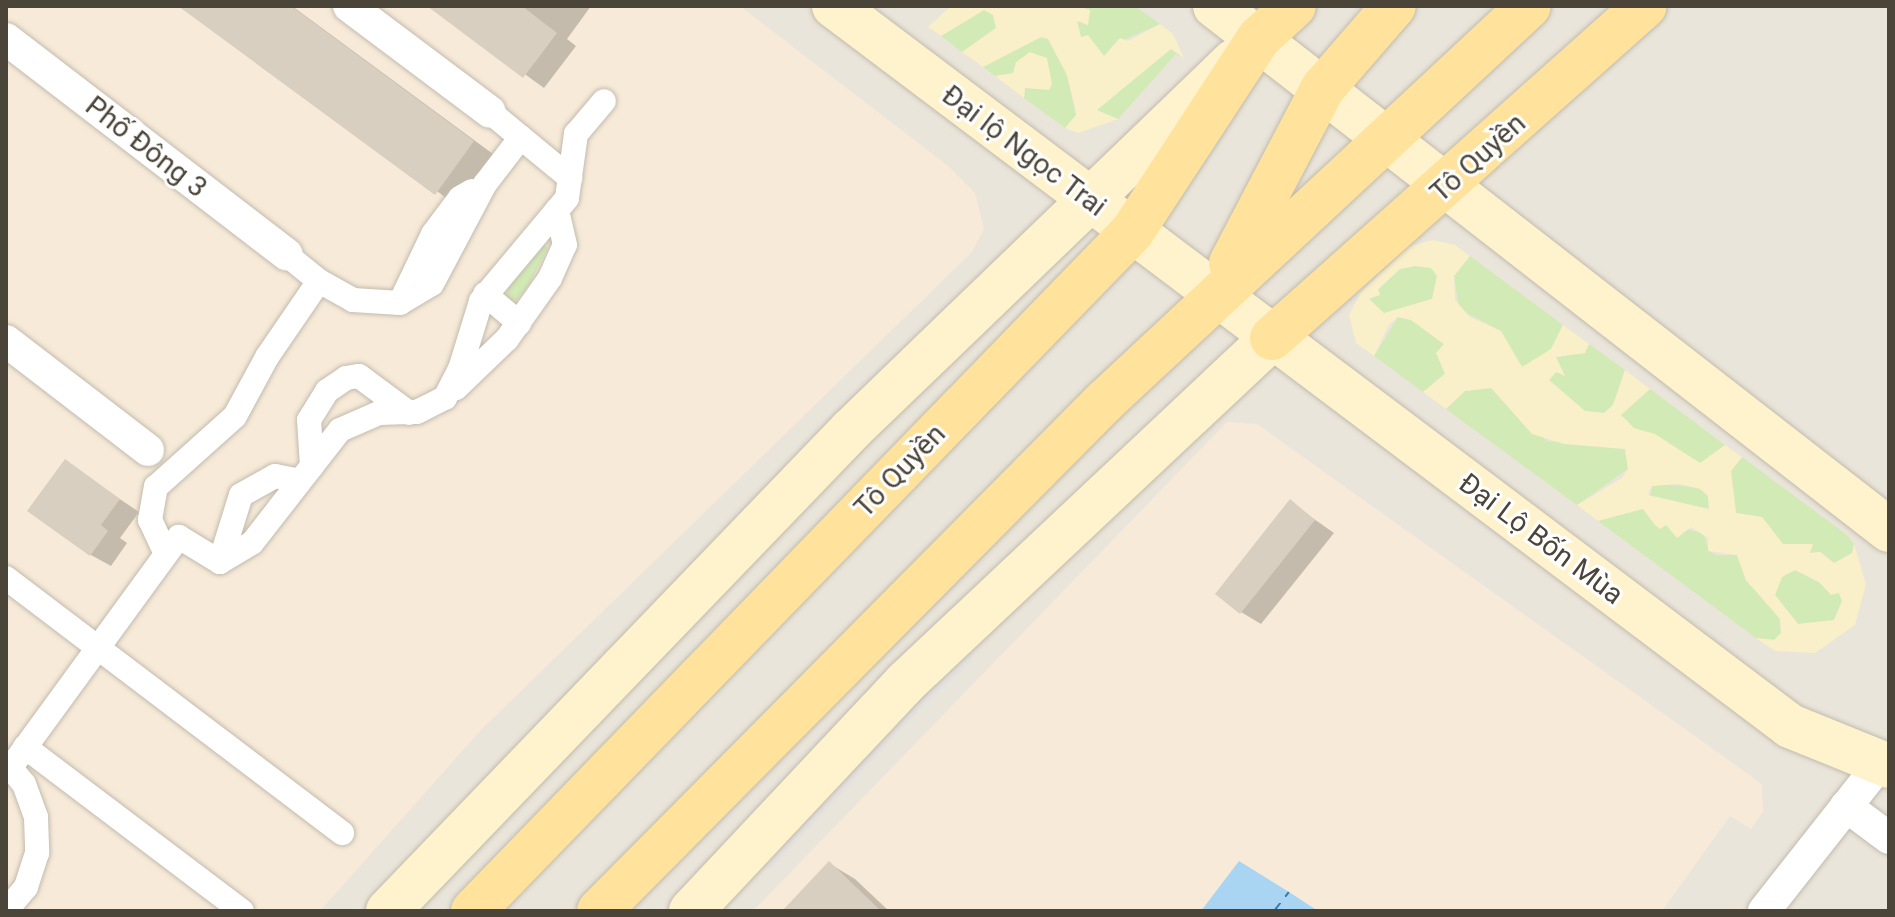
<!DOCTYPE html>
<meta charset="utf-8">
<style>
body{margin:0}
#map{position:relative;width:1895px;height:917px;overflow:hidden;background:#f6f3ec;font-family:Roboto,sans-serif}
div>[style]{position:absolute}
.residential>*{inset:0;background:#eae5da}
.commercial>*{inset:0;background:#f7ead8}
.green>*{inset:0;background:#d2eab5}
.sand>*{inset:0;background:#f9efc9}
.parking>*{inset:0;background:#e5e3e0}
.water>*{inset:0;background:#a9d4f2}
.shadow>*{inset:0;background:#0003}
.ferry>*{height:2px;margin-top:-1px;transform-origin:0;background:repeating-linear-gradient(90deg,#2e7ab2 0 10px,transparent 0 18px)}
.building>*{inset:0;background:#d8cfc1}
.roads{filter:drop-shadow(0 0 2px #c2bbae) drop-shadow(0 0 2px #c2bbae)}
.pedestrian>*{height:24px;margin:-12px;padding:0 12px;transform-origin:12px;border-radius:12px;background:#fff}
.minor>*{height:32px;margin:-16px;padding:0 16px;transform-origin:16px;border-radius:16px;background:#fff}
.secondary>*{height:44px;margin:-22px;padding:0 22px;transform-origin:22px;border-radius:22px;background:#fff3cd}
.primary>*{height:44px;margin:-22px;padding:0 22px;transform-origin:22px;border-radius:22px;background:#ffe39c}
span{translate:-50% -50%;white-space:nowrap;text-align:center;line-height:1.15;-webkit-text-stroke:6px #fff;paint-order:stroke}
.street-label{font-size:28px;color:#4b4439}
.frame{position:absolute;inset:0;border:8px solid #4b4439;pointer-events:none}
</style>
<div id="map">
<div class="residential">
<i style="clip-path:polygon(6px 6px,1889px 6px,1889px 911px,6px 911px)"></i>
</div>
<div class="commercial">
<i style="clip-path:polygon(6px 6px,740px 6px,947px 165px,975px 193px,984px 229px,972px 252px,480px 731px,320px 911px,6px 911px)"></i>
<i style="clip-path:polygon(1227px 422px,1257px 424px,1751px 776px,1762px 785px,1763px 812px,1751px 829px,1730px 816px,1662px 911px,753px 911px)"></i>
</div>
<div class="green">
<i style="clip-path:polygon(1078px 6px,1135px 6px,1160px 24px,1114px 44px,1104px 57px,1081px 37px,1077px 20px,1088px 25px,1090px 11px)"></i>
<i style="clip-path:polygon(984px 10px,993px 15px,996px 28px,962px 52px,941px 36px)"></i>
<i style="clip-path:polygon(1041px 37px,1048px 39px,1067px 75px,1076px 115px,1065px 128px,1024px 98px,1025px 88px,1013px 74px,995px 76px,983px 67px)"></i>
<i style="clip-path:polygon(1171px 49px,1184px 58px,1176px 54px,1118px 119px,1103px 117px,1097px 110px,1106px 99px)"></i>
<i style="clip-path:polygon(544px 244px,548px 248px,530px 283px,517px 300px,504px 302px,514px 270px)"></i>
<i style="clip-path:polygon(1470px 256px,1563px 325px,1551px 349px,1536px 362px,1522px 367px,1501px 331px,1459px 309px,1454px 276px)"></i>
<i style="clip-path:polygon(1415px 266px,1432px 268px,1437px 276px,1432px 299px,1384px 313px,1369px 299px,1400px 269px)"></i>
<i style="clip-path:polygon(1398px 317px,1411px 320px,1445px 345px,1445px 373px,1423px 392px,1374px 356px)"></i>
<i style="clip-path:polygon(1589px 344px,1625px 370px,1613px 405px,1604px 413px,1585px 411px,1549px 380px,1556px 372px,1564px 375px,1555px 357px,1585px 353px)"></i>
<i style="clip-path:polygon(1491px 388px,1547px 441px,1625px 449px,1628px 469px,1577px 505px,1446px 409px,1465px 391px)"></i>
<i style="clip-path:polygon(1650px 389px,1725px 445px,1701px 463px,1634px 428px,1621px 415px)"></i>
<i style="clip-path:polygon(1742px 457px,1847px 535px,1854px 544px,1852px 553px,1840px 565px,1834px 563px,1821px 552px,1809px 553px,1812px 545px,1783px 544px,1762px 517px,1736px 513px,1731px 471px)"></i>
<i style="clip-path:polygon(1663px 484px,1700px 488px,1708px 496px,1709px 509px,1650px 498px,1652px 486px)"></i>
<i style="clip-path:polygon(1630px 509px,1643px 509px,1660px 529px,1666px 525px,1703px 533px,1709px 551px,1716px 555px,1737px 555px,1746px 581px,1779px 616px,1781px 633px,1774px 640px,1756px 638px,1598px 521px)"></i>
<i style="clip-path:polygon(1795px 570px,1839px 593px,1842px 601px,1834px 620px,1798px 624px,1775px 595px,1782px 576px)"></i>
</div>
<div class="sand">
<i style="clip-path:polygon(951px 6px,1078px 6px,1090px 10px,1088px 25px,1077px 21px,1081px 37px,1088px 35px,1104px 56px,1120px 38px,1128px 41px,1160px 24px,1173px 34px,1184px 58px,1171px 49px,1097px 110px,1118px 119px,1078px 133px,1065px 128px,1076px 115px,1075px 108px,1067px 75px,1048px 39px,1041px 37px,983px 67px,962px 52px,996px 28px,993px 15px,984px 10px,941px 36px,928px 27px)"></i>
<i style="clip-path:polygon(1030px 52px,1047px 58px,1052px 84px,1049px 90px,1025px 88px,1024px 98px,995px 76px,1013px 73px,1016px 62px)"></i>
<i style="clip-path:polygon(evenodd,1433px 240px,1455px 245px,1470px 256px,1454px 276px,1455px 300px,1470px 317px,1501px 331px,1522px 367px,1551px 349px,1563px 325px,1589px 344px,1585px 353px,1556px 357px,1565px 376px,1556px 372px,1549px 380px,1585px 411px,1604px 413px,1613px 405px,1625px 370px,1650px 389px,1621px 415px,1634px 428px,1655px 434px,1700px 463px,1725px 445px,1742px 457px,1731px 471px,1736px 513px,1762px 517px,1783px 544px,1813px 544px,1810px 553px,1820px 552px,1834px 563px,1852px 553px,1854px 544px,1866px 584px,1855px 625px,1815px 653px,1775px 651px,1756px 638px,1774px 640px,1781px 633px,1780px 619px,1746px 580px,1737px 555px,1708px 551px,1708px 538px,1691px 527px,1677px 538px,1666px 525px,1660px 529px,1655px 525px,1643px 509px,1598px 521px,1577px 505px,1622px 478px,1628px 469px,1625px 449px,1564px 444px,1532px 434px,1491px 388px,1465px 391px,1446px 409px,1423px 392px,1445px 374px,1436px 353px,1444px 344px,1411px 320px,1398px 317px,1389px 325px,1374px 356px,1356px 343px,1349px 315px,1361px 292px,1408px 247px,1433px 240px,1415px 266px,1431px 268px,1437px 276px,1432px 299px,1384px 313px,1369px 299px,1380px 295px,1378px 289px,1400px 269px,1415px 266px,1433px 240px,1679px 484px,1700px 489px,1708px 496px,1709px 509px,1648px 495px,1652px 486px,1679px 484px,1433px 240px,1795px 570px,1819px 582px,1831px 595px,1839px 593px,1842px 601px,1834px 620px,1798px 624px,1775px 595px,1782px 577px,1795px 570px)"></i>
</div>
<div class="parking">
<i style="clip-path:polygon(969px 639px,972px 662px,920px 709px,772px 868px,761px 866px)"></i>
</div>
<div class="water">
<i style="clip-path:polygon(1239px 861px,1289px 892px,1318px 911px,1201px 911px)"></i>
</div>
<div class="shadow">
<i style="clip-path:polygon(181px 6px,292px 6px,493px 154px,456px 205px)"></i>
<i style="clip-path:polygon(430px 6px,591px 6px,567px 39px,576px 46px,544px 88px)"></i>
<i style="clip-path:polygon(65px 462px,139px 512px,120px 538px,127px 543px,111px 566px,91px 555px)"></i>
<i style="clip-path:polygon(1290px 502px,1334px 533px,1261px 624px,1241px 612px)"></i>
<i style="clip-path:polygon(830px 864px,855px 879px,889px 911px,783px 911px)"></i>
</div>
<div class="ferry">
<i style="left:1274px;top:911px;width:24px;rotate:-52deg"></i>
</div>
<div class="building">
<i style="clip-path:polygon(178px 6px,291px 6px,474px 141px,435px 195px)"></i>
<i style="clip-path:polygon(427px 6px,522px 6px,557px 33px,523px 78px)"></i>
<i style="clip-path:polygon(65px 459px,120px 499px,101px 525px,108px 531px,90px 556px,27px 511px)"></i>
<i style="clip-path:polygon(1290px 499px,1315px 520px,1240px 614px,1215px 594px)"></i>
<i style="clip-path:polygon(829px 861px,881px 911px,782px 911px)"></i>
</div>
<div class="roads">
<div class="pedestrian">
<i style="left:490px;top:112px;width:104px;rotate:39.5deg"></i>
<i style="left:287px;top:255px;width:41px;rotate:39.1deg"></i>
<i style="left:485px;top:294px;width:45px;rotate:40.5deg"></i>
<i style="left:400px;top:303px;width:76px;rotate:-64.4deg"></i>
<i style="left:433px;top:234px;width:45px;rotate:-53.1deg"></i>
<i style="left:460px;top:198px;width:14px;rotate:-30deg"></i>
<i style="left:456px;top:388px;width:71px;rotate:-43.9deg"></i>
<i style="left:507px;top:339px;width:75px;rotate:-54.8deg"></i>
<i style="left:550px;top:278px;width:36px;rotate:-66deg"></i>
<i style="left:565px;top:245px;width:36px;rotate:-103deg"></i>
<i style="left:312px;top:466px;width:46px;rotate:-93.7deg"></i>
<i style="left:309px;top:420px;width:34px;rotate:-58deg"></i>
<i style="left:327px;top:391px;width:23px;rotate:-34deg"></i>
<i style="left:346px;top:378px;width:13px;rotate:-9deg"></i>
<i style="left:359px;top:376px;width:62px;rotate:36.5deg"></i>
<i style="left:166px;top:554px;width:38px;rotate:-115deg"></i>
<i style="left:150px;top:520px;width:34px;rotate:-80deg"></i>
<i style="left:156px;top:487px;width:106px;rotate:-41.9deg"></i>
<i style="left:235px;top:416px;width:67px;rotate:-61.5deg"></i>
<i style="left:267px;top:357px;width:92px;rotate:-55.6deg"></i>
<i style="left:319px;top:281px;width:39px;rotate:29deg"></i>
<i style="left:353px;top:300px;width:47px;rotate:3.7deg"></i>
<i style="left:400px;top:303px;width:37px;rotate:-31deg"></i>
<i style="left:432px;top:284px;width:113px;rotate:-62.1deg"></i>
<i style="left:485px;top:184px;width:59px;rotate:-52.5deg"></i>
<i style="left:220px;top:562px;width:70px;rotate:-72.6deg"></i>
<i style="left:241px;top:495px;width:39px;rotate:-29deg"></i>
<i style="left:275px;top:476px;width:25px;rotate:11deg"></i>
<i style="left:6px;top:578px;width:422px;rotate:37.2deg"></i>
<i style="left:25px;top:747px;width:272px;rotate:37.1deg"></i>
<i style="left:6px;top:762px;width:28px;rotate:51deg"></i>
<i style="left:24px;top:784px;width:35px;rotate:70deg"></i>
<i style="left:36px;top:817px;width:36px;rotate:88deg"></i>
<i style="left:37px;top:853px;width:36px;rotate:108deg"></i>
<i style="left:26px;top:887px;width:31px;rotate:130deg"></i>
<i style="left:11px;top:767px;width:285px;rotate:-53.9deg"></i>
<i style="left:179px;top:537px;width:48px;rotate:31.4deg"></i>
<i style="left:220px;top:562px;width:37px;rotate:-31deg"></i>
<i style="left:252px;top:543px;width:143px;rotate:-52.1deg"></i>
<i style="left:340px;top:430px;width:43px;rotate:-23.6deg"></i>
<i style="left:379px;top:413px;width:38px;rotate:-2deg"></i>
<i style="left:417px;top:412px;width:31px;rotate:-27deg"></i>
<i style="left:445px;top:398px;width:33px;rotate:-63deg"></i>
<i style="left:460px;top:369px;width:71px;rotate:-72.8deg"></i>
<i style="left:481px;top:301px;width:134px;rotate:-50.1deg"></i>
<i style="left:567px;top:198px;width:65px;rotate:-82deg"></i>
<i style="left:576px;top:134px;width:43px;rotate:-49.7deg"></i>
</div>
<div class="minor">
<i style="left:349px;top:6px;width:176px;rotate:36.9deg"></i>
<i style="left:6px;top:39px;width:354px;rotate:37.5deg"></i>
<i style="left:6px;top:341px;width:179px;rotate:37.5deg"></i>
<i style="left:1846px;top:806px;width:54px;rotate:36.7deg"></i>
<i style="left:1764px;top:911px;width:186px;rotate:-51.8deg"></i>
</div>
<div class="secondary">
<i style="left:834px;top:6px;width:1197px;rotate:36.98deg"></i>
<i style="left:1790px;top:726px;width:107px;rotate:22deg"></i>
<i style="left:1215px;top:6px;width:854px;rotate:37.86deg"></i>
<i style="left:388px;top:911px;width:668px;rotate:-46.09deg"></i>
<i style="left:851px;top:430px;width:532px;rotate:-43.93deg"></i>
<i style="left:691px;top:911px;width:314px;rotate:-46.8deg"></i>
<i style="left:906px;top:682px;width:502px;rotate:-43.23deg"></i>
</div>
<div class="primary">
<i style="left:1231px;top:263px;width:198px;rotate:-62.3deg"></i>
<i style="left:1323px;top:88px;width:108px;rotate:-49.1deg"></i>
<i style="left:1272px;top:338px;width:499px;rotate:-41.7deg"></i>
<i style="left:473px;top:911px;width:946px;rotate:-45.86deg"></i>
<i style="left:1132px;top:232px;width:232px;rotate:-56.8deg"></i>
<i style="left:1259px;top:38px;width:47px;rotate:-42.4deg"></i>
<i style="left:599px;top:911px;width:718px;rotate:-45.23deg"></i>
<i style="left:1105px;top:401px;width:579px;rotate:-42.97deg"></i>
</div>
</div>
<div class="street-label">
<span style="left:146px;top:147px;rotate:38deg">Phố Đông 3</span>
<span style="left:1024px;top:151px;rotate:37deg">Đại lộ Ngọc Trai</span>
<span style="left:1478px;top:158px;rotate:-42deg">Tô Quyền</span>
<span style="left:900px;top:471px;rotate:-46deg">Tô Quyền</span>
<span style="left:1541px;top:539px;rotate:37deg">Đại Lộ Bốn Mùa</span>
</div>
<div class="frame"></div>
</div>
